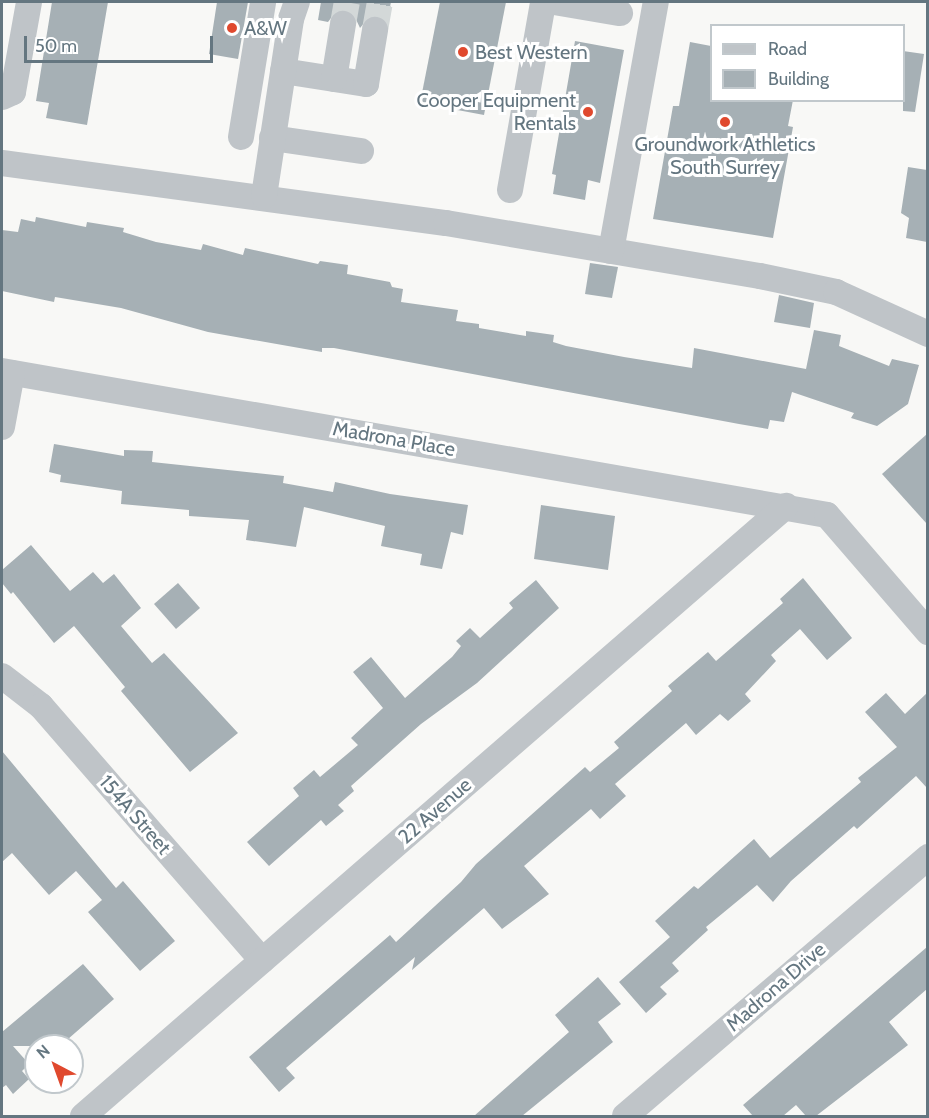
<!DOCTYPE html>
<style>
body{margin:0}
#map{position:relative;width:929px;height:1118px;overflow:hidden;background:#f8f8f6;font-family:Cabin,sans-serif}
div>[style]{position:absolute}
.building>*{inset:0;background:#a6b0b5}
.minor-tunnel>*{height:26px;margin-top:-13px;transform-origin:0;background:repeating-linear-gradient(90deg,#d3d8d8 0 26px,transparent 0 39px)}
.minor>*{height:26px;margin:-13px;padding:0 13px;transform-origin:13px;border-radius:13px;background:#bfc4c8}
.dots>*{width:16px;height:16px;translate:-50% -50%;box-sizing:border-box;border:3px solid #fff;border-radius:50%}
span{translate:-50% -50%;white-space:nowrap;text-align:center;line-height:1.15;-webkit-text-stroke:6px #fff;paint-order:stroke}
.poi-label{font-size:20px;color:#647680}
.left{translate:0 -50%;text-align:left}
.right{translate:-100% -50%;text-align:right}
.street-label{font-size:20px;color:#647680}
.frame{position:absolute;inset:0;border:3px solid #647680;pointer-events:none}
.legend{position:absolute;left:710px;top:24px;width:195px;height:78px;box-sizing:border-box;background:#fff;border:2px solid #c1c8cc;margin:0;padding:8px 10px;list-style:none;font-size:18px;color:#647680}
.legend li{display:flex;align-items:center;gap:12px;height:30px}
.legend b{width:30px;border:2px solid #c1c8cc}
.north{position:absolute;left:24px;top:1034px;width:60px;height:60px;box-sizing:border-box;background:#fff;border:2px solid #c1c8cc;border-radius:50%;rotate:319deg;font-size:16px;font-weight:700;line-height:24px;text-align:center;color:#647680}
.north::after{content:'';display:block;margin:auto;width:21px;height:27px;background:#e0492e;clip-path:polygon(50% 0,100% 100%,50% 72%,0 100%)}
.scale{position:absolute;left:24px;top:36px;width:189px;height:27px;box-sizing:border-box;border:3px solid #647680;border-top:0;padding-left:8px;font-size:18px;line-height:21px;white-space:nowrap;color:#647680;-webkit-text-stroke:4px #fff;paint-order:stroke}
</style>
<div id="map">
<div class="building">
<i style="clip-path:polygon(52px 2px,108px 2px,87px 125px,46px 118px,49px 103px,36px 101px)"></i>
<i style="clip-path:polygon(217px 2px,248px 2px,238px 59px,209px 54px)"></i>
<i style="clip-path:polygon(321px 2px,391px 2px,387px 22px,378px 15px,370px 16px,360px 28px,353px 13px,346px 9px,337px 10px,328px 22px,318px 20px)"></i>
<i style="clip-path:polygon(440px 2px,506px 2px,484px 115px,420px 103px)"></i>
<i style="clip-path:polygon(575px 41px,624px 50px,600px 183px,588px 180px,585px 200px,553px 194px,556px 175px,552px 174px)"></i>
<i style="clip-path:polygon(690px 42px,711px 46px,711px 100px,793px 100px,788px 126px,793px 127px,773px 238px,653px 219px,673px 106px,679px 106px)"></i>
<i style="clip-path:polygon(903px 51px,924px 54px,915px 112px,903px 111px)"></i>
<i style="clip-path:polygon(908px 167px,927px 170px,927px 242px,906px 238px,909px 218px,901px 213px)"></i>
<i style="clip-path:polygon(36px 217px,86px 227px,87px 222px,124px 228px,123px 232px,156px 242px,201px 250px,203px 244px,243px 255px,245px 248px,318px 264px,320px 261px,348px 265px,347px 274px,390px 282px,392px 287px,403px 289px,401px 302px,458px 310px,456px 321px,479px 324px,479px 328px,526px 336px,526px 331px,554px 335px,553px 342px,566px 346px,624px 357px,692px 368px,694px 348px,806px 369px,814px 330px,841px 335px,839px 346px,889px 366px,892px 359px,919px 365px,908px 404px,877px 426px,851px 418px,854px 413px,792px 392px,784px 422px,770px 420px,768px 429px,739px 424px,334px 348px,322px 348px,322px 352px,208px 332px,121px 308px,55px 297px,54px 302px,2px 291px,2px 230px,18px 232px,21px 219px,35px 222px)"></i>
<i style="clip-path:polygon(590px 263px,618px 267px,612px 298px,585px 294px)"></i>
<i style="clip-path:polygon(779px 295px,814px 303px,810px 328px,774px 322px)"></i>
<i style="clip-path:polygon(927px 434px,927px 524px,882px 474px)"></i>
<i style="clip-path:polygon(54px 444px,124px 456px,124px 450px,153px 451px,152px 462px,284px 476px,283px 483px,333px 492px,335px 482px,390px 494px,468px 505px,463px 535px,451px 532px,442px 569px,420px 565px,422px 554px,381px 546px,385px 526px,304px 507px,296px 547px,246px 540px,249px 520px,189px 516px,189px 510px,121px 504px,122px 491px,60px 482px,61px 475px,49px 472px)"></i>
<i style="clip-path:polygon(541px 505px,615px 516px,608px 570px,534px 559px)"></i>
<i style="clip-path:polygon(31px 545px,70px 591px,93px 572px,103px 583px,114px 574px,141px 608px,121px 626px,152px 663px,164px 653px,238px 733px,190px 772px,121px 691px,125px 687px,74px 626px,54px 643px,13px 592px,11px 594px,2px 583px,2px 570px)"></i>
<i style="clip-path:polygon(803px 578px,852px 638px,827px 660px,800px 629px,771px 655px,776px 661px,745px 694px,751px 701px,728px 721px,720px 714px,696px 735px,686px 723px,615px 784px,626px 796px,600px 819px,591px 809px,524px 866px,549px 894px,502px 929px,484px 908px,412px 970px,415px 957px,286px 1068px,295px 1078px,279px 1092px,249px 1057px,390px 935px,396px 942px,461px 882px,476px 864px,585px 767px,590px 772px,619px 748px,614px 742px,672px 691px,668px 686px,708px 652px,716px 661px,783px 603px,780px 599px)"></i>
<i style="clip-path:polygon(536px 580px,559px 608px,477px 683px,421px 724px,351px 786px,354px 791px,338px 805px,344px 811px,326px 826px,321px 820px,269px 866px,247px 842px,299px 796px,293px 788px,314px 770px,320px 777px,358px 745px,351px 738px,383px 708px,353px 672px,371px 657px,405px 698px,452px 657px,461px 646px,456px 641px,470px 628px,480px 638px,513px 608px,509px 603px)"></i>
<i style="clip-path:polygon(178px 583px,200px 608px,176px 629px,154px 604px)"></i>
<i style="clip-path:polygon(886px 693px,905px 714px,927px 693px,927px 788px,916px 776px,857px 829px,854px 826px,791px 881px,773px 902px,757px 885px,706px 927px,708px 930px,672px 963px,679px 971px,660px 987px,667px 994px,646px 1013px,619px 982px,670px 937px,655px 921px,694px 886px,698px 889px,754px 839px,770px 858px,861px 782px,858px 778px,897px 747px,865px 712px)"></i>
<i style="clip-path:polygon(2px 751px,116px 888px,123px 881px,175px 941px,140px 971px,88px 912px,102px 900px,76px 871px,49px 895px,12px 853px,2px 862px)"></i>
<i style="clip-path:polygon(927px 947px,927px 989px,889px 1022px,908px 1045px,816px 1116px,806px 1116px,796px 1105px,783px 1116px,753px 1116px,743px 1105px)"></i>
<i style="clip-path:polygon(83px 964px,114px 999px,60px 1046px,13px 1046px,29px 1064px,22px 1071px,29px 1079px,13px 1094px,6px 1085px,2px 1088px,2px 1032px)"></i>
<i style="clip-path:polygon(598px 977px,621px 1004px,598px 1022px,613px 1042px,522px 1116px,474px 1116px,569px 1032px,555px 1015px)"></i>
</div>
<div class="minor-tunnel">
<i style="left:343px;top:24px;width:22px;rotate:-80deg"></i>
<i style="left:375px;top:30px;width:28px;rotate:-80deg"></i>
</div>
<div class="minor">
<i style="left:554px;top:2px;width:67px;rotate:9.5deg"></i>
<i style="left:283px;top:71px;width:84px;rotate:8.9deg"></i>
<i style="left:366px;top:84px;width:55px;rotate:-80.5deg"></i>
<i style="left:334px;top:79px;width:56px;rotate:-80.7deg"></i>
<i style="left:2px;top:97px;width:12px;rotate:-24deg"></i>
<i style="left:13px;top:92px;width:91px;rotate:-79.9deg"></i>
<i style="left:241px;top:137px;width:137px;rotate:-80.7deg"></i>
<i style="left:272px;top:138px;width:90px;rotate:8.3deg"></i>
<i style="left:2px;top:163px;width:448px;rotate:7.7deg"></i>
<i style="left:446px;top:223px;width:318px;rotate:9.6deg"></i>
<i style="left:760px;top:276px;width:78px;rotate:11.9deg"></i>
<i style="left:836px;top:292px;width:101px;rotate:24.5deg"></i>
<i style="left:510px;top:190px;width:191px;rotate:-80deg"></i>
<i style="left:264px;top:196px;width:179px;rotate:-81.3deg"></i>
<i style="left:291px;top:19px;width:18px;rotate:-71deg"></i>
<i style="left:611px;top:251px;width:253px;rotate:-79.8deg"></i>
<i style="left:2px;top:371px;width:837px;rotate:9.9deg"></i>
<i style="left:827px;top:515px;width:155px;rotate:49.2deg"></i>
<i style="left:2px;top:427px;width:55px;rotate:-79.5deg"></i>
<i style="left:2px;top:676px;width:49px;rotate:37.6deg"></i>
<i style="left:41px;top:706px;width:337px;rotate:49deg"></i>
<i style="left:83px;top:1116px;width:931px;rotate:-40.95deg"></i>
<i style="left:625px;top:1116px;width:399px;rotate:-40.5deg"></i>
</div>
<div class="dots">
<i style="left:232px;top:28px;background:#e0492e"></i>
<i style="left:463px;top:52px;background:#e0492e"></i>
<i style="left:588px;top:112px;background:#e0492e"></i>
<i style="left:725px;top:122px;background:#e0492e"></i>
</div>
<div class="poi-label">
<span class="left" style="left:244px;top:28px">A&amp;W</span>
<span class="left" style="left:475px;top:52px">Best Western</span>
<span class="right" style="left:576px;top:112px">Cooper Equipment<br>Rentals</span>
<span style="left:725px;top:156px">Groundwork Athletics<br>South Surrey</span>
</div>
<div class="street-label">
<span style="left:394px;top:439px;rotate:10deg">Madrona Place</span>
<span style="left:435px;top:811px;rotate:-41deg">22 Avenue</span>
<span style="left:135px;top:815px;rotate:49deg">154A Street</span>
<span style="left:776px;top:987px;rotate:-41deg">Madrona Drive</span>
</div>
<div class="frame"></div>
<ul class="legend">
<li><b style="height:8px;background:#bfc4c8"></b>Road</li>
<li><b style="height:16px;background:#a6b0b5"></b>Building</li>
</ul>
<div class="north">N</div>
<div class="scale">50 m</div>
</div>
